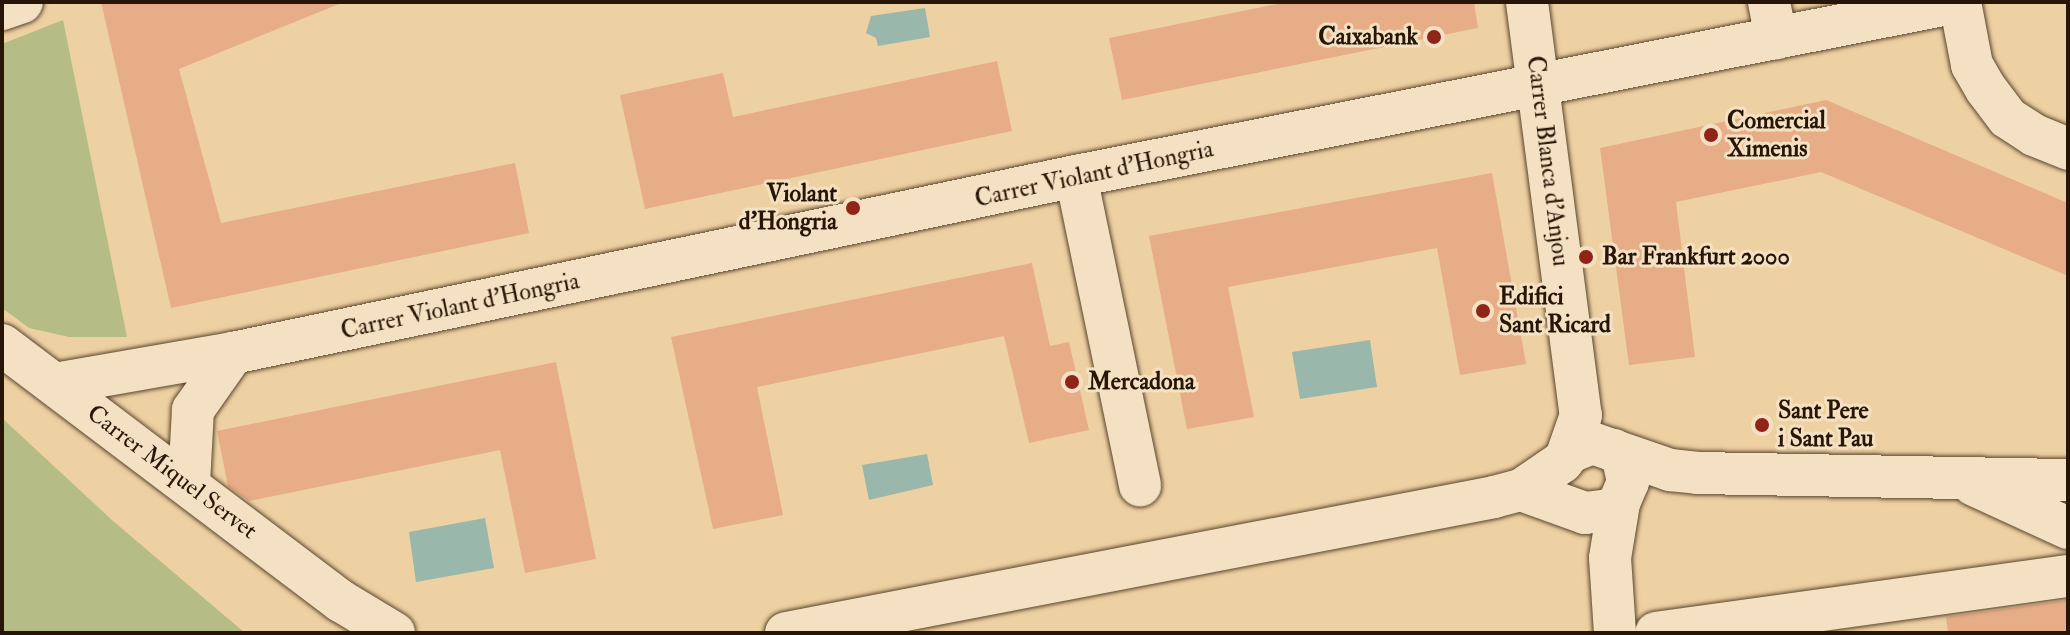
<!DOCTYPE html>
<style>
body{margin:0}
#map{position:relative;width:2070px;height:635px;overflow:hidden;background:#eed1a2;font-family:"IM FELL Double Pica",serif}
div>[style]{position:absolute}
.green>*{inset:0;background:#b6bc86}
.water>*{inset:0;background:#99b7aa}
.building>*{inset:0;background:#e7ad86}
.roads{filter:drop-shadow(0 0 2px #59452e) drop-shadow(0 0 2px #59452e)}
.minor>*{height:42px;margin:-21px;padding:0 21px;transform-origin:21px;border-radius:21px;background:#f4e1c3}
.dots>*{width:22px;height:22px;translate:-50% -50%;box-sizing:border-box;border:4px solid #f4e1c3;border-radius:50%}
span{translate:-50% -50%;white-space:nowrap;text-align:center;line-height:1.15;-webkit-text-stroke:6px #f4e1c3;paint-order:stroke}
.poi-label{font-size:24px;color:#271607;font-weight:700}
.right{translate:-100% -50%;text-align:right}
.left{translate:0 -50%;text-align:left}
.street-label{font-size:24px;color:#271607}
.frame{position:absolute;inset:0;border:4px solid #271607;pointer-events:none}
</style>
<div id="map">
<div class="green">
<i style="clip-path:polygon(63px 20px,127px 337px,69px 337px,29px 328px,2px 308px,2px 44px)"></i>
<i style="clip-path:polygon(2px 418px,113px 521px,245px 633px,2px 633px)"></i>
</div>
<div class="water">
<i style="clip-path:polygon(925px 8px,930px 37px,878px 46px,876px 38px,866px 33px,871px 16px)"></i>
<i style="clip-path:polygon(1370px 340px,1377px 387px,1300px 399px,1292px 352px)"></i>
<i style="clip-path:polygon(927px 454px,933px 485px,869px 500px,862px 465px)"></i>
<i style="clip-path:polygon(485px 518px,494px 568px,416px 582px,409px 532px)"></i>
</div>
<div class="building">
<i style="clip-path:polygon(101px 2px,344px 2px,179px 69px,221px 223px,515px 163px,529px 233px,171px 308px)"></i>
<i style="clip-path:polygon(1287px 2px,1474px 2px,1478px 28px,1122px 100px,1109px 38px)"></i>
<i style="clip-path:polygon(997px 61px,1012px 131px,645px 209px,620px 95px,723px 73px,733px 117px)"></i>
<i style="clip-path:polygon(1826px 100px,2068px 203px,2068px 276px,1821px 172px,1676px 202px,1695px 357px,1629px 365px,1600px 148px)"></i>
<i style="clip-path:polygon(1492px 173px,1526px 364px,1460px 375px,1437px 248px,1228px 287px,1254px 417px,1187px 429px,1149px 236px)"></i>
<i style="clip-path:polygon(1032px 263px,1050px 346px,1069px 342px,1089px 430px,1029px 443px,1004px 336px,757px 387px,783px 515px,713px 529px,671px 337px)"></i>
<i style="clip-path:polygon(556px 362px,596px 559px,525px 573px,500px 450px,249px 501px,228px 486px,217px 431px)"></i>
<i style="clip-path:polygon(2068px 600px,2068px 633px,1948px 633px,1946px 617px)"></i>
</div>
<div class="roads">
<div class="minor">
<i style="left:1527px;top:2px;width:417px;rotate:82.6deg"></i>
<i style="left:1581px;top:415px;width:42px;rotate:109.3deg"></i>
<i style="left:1769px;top:2px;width:37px;rotate:79deg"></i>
<i style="left:1960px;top:2px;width:64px;rotate:79.2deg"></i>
<i style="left:1972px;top:65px;width:28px;rotate:60deg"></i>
<i style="left:1986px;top:89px;width:36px;rotate:53deg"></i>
<i style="left:2008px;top:118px;width:31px;rotate:33deg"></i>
<i style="left:2034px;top:135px;width:37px;rotate:22deg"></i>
<i style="left:2px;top:9px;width:21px;rotate:-19deg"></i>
<i style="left:1076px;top:176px;width:316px;rotate:78.3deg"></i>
<i style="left:2px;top:345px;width:425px;rotate:37.1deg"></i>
<i style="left:341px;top:601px;width:62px;rotate:31.1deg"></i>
<i style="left:55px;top:384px;width:181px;rotate:-9.9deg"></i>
<i style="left:233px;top:353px;width:861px;rotate:-11.86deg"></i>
<i style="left:1076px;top:176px;width:899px;rotate:-11.16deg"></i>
<i style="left:189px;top:483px;width:73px;rotate:-86.9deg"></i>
<i style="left:193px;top:410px;width:70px;rotate:-54.9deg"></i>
<i style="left:1974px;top:485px;width:103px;rotate:24.6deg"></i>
<i style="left:1521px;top:490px;width:68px;rotate:19.8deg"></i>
<i style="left:1585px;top:513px;width:24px;rotate:-7deg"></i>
<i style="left:1609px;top:510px;width:12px;rotate:-35deg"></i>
<i style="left:1619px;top:503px;width:23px;rotate:-67deg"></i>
<i style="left:1628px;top:482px;width:24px;rotate:-102deg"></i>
<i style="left:1623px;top:459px;width:13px;rotate:-135deg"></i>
<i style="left:786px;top:633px;width:721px;rotate:-10.87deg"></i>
<i style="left:1494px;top:497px;width:28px;rotate:-15deg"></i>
<i style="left:1521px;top:490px;width:50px;rotate:-34.3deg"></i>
<i style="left:1562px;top:462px;width:13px;rotate:-51deg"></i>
<i style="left:1570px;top:452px;width:24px;rotate:-22deg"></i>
<i style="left:1592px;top:443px;width:83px;rotate:19.1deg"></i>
<i style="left:1670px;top:470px;width:28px;rotate:6deg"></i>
<i style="left:1698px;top:473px;width:370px;rotate:1.1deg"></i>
<i style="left:1615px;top:633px;width:75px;rotate:-93.8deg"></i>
<i style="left:1610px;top:558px;width:56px;rotate:-80.7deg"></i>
<i style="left:1656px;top:633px;width:416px;rotate:-7.9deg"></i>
</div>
</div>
<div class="dots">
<i style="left:1434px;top:37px;background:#8f2418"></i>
<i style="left:1711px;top:135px;background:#8f2418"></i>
<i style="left:853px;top:208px;background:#8f2418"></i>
<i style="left:1586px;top:257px;background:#8f2418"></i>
<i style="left:1483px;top:311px;background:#8f2418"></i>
<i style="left:1072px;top:382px;background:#8f2418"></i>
<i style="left:1762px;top:425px;background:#8f2418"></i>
</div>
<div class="poi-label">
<span class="right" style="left:1418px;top:37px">Caixabank</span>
<span class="left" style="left:1727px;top:135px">Comercial<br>Ximenis</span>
<span class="right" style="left:837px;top:208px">Violant<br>d'Hongria</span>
<span class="left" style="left:1602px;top:257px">Bar Frankfurt 2000</span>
<span class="left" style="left:1499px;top:311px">Edifici<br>Sant Ricard</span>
<span class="left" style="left:1088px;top:382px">Mercadona</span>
<span class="left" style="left:1778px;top:425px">Sant Pere<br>i Sant Pau</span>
</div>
<div class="street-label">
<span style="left:1548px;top:161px;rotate:83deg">Carrer Blanca d'Anjou</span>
<span style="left:1094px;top:174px;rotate:-12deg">Carrer Violant d'Hongria</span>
<span style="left:460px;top:306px;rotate:-12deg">Carrer Violant d'Hongria</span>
<span style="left:172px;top:472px;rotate:37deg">Carrer Miquel Servet</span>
</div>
<div class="frame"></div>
</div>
